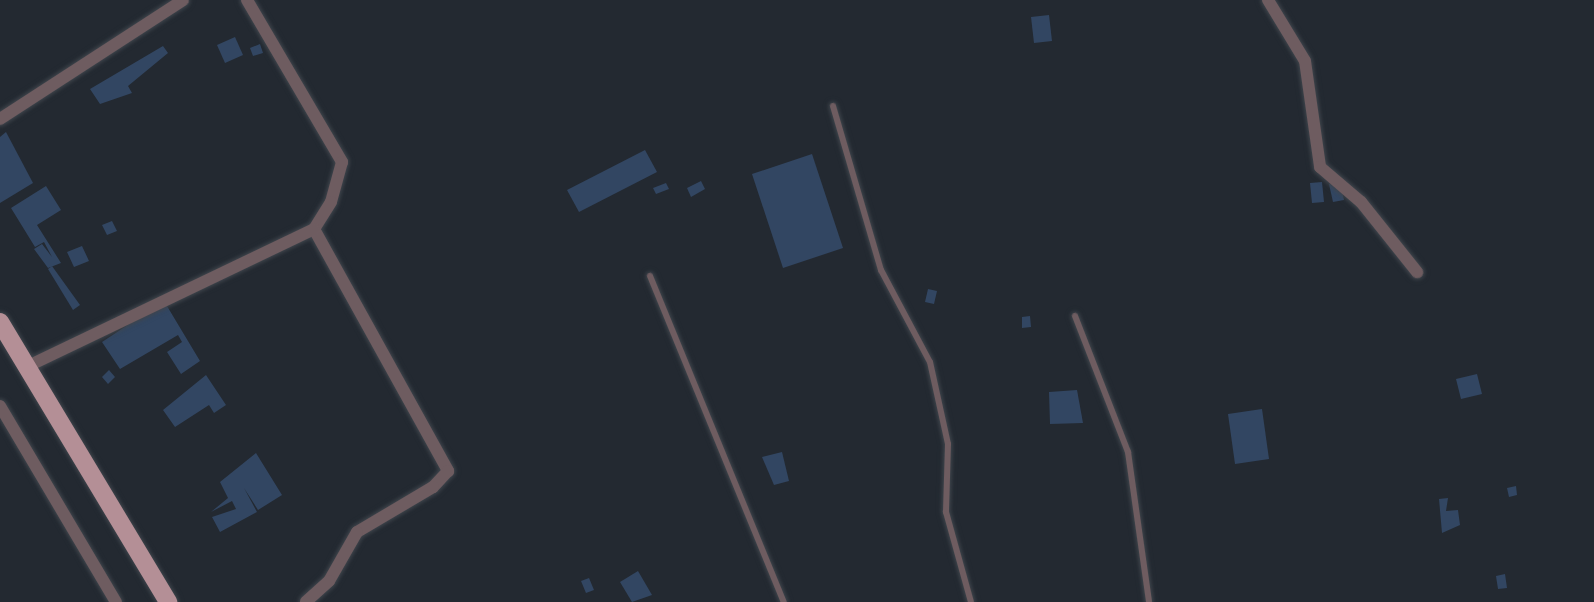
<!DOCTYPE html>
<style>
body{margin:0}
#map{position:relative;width:1594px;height:602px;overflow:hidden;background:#232931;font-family:"Source Sans 3",sans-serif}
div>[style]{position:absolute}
.building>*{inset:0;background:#324662}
.roads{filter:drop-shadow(0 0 2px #3f454c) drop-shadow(0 0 2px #3f454c)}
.service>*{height:6px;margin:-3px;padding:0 3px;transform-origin:3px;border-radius:3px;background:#6e5c60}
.minor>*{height:12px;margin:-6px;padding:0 6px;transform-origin:6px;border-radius:6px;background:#6e5c60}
.primary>*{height:18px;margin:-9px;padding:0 9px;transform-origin:9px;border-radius:9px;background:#b48f96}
span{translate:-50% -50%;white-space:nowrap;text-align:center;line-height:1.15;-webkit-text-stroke:5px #0f1115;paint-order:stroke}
</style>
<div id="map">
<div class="building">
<i style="clip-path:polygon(1049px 15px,1052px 41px,1034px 43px,1031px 17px)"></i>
<i style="clip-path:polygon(235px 37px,243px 55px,225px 63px,217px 45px)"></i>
<i style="clip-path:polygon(260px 44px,263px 53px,253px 56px,250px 48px)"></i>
<i style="clip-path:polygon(163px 46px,168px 53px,128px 86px,132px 93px,100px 104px,90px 89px)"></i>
<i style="clip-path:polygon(6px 132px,33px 183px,0 203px,0 137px)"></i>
<i style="clip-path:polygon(645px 150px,657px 172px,579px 212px,567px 190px)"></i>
<i style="clip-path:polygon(812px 154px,843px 248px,783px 268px,752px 174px)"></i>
<i style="clip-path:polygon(701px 181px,705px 189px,691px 197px,687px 188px)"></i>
<i style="clip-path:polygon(1340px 181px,1344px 200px,1333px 202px,1329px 184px)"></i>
<i style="clip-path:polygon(1322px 182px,1324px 202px,1312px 203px,1310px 183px)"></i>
<i style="clip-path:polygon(666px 183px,669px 189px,656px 194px,653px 188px)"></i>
<i style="clip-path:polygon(46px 186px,61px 210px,37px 225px,61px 263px,48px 268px,34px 249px,42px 244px,52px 257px,44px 242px,35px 247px,11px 208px)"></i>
<i style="clip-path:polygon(112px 221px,117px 231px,107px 235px,102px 225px)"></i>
<i style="clip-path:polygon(82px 246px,89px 261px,74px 267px,67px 252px)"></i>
<i style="clip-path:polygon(52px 266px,80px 305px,73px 310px,48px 269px)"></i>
<i style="clip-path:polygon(928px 289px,937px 291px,934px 304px,925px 302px)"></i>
<i style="clip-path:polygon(164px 301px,200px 361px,181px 374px,167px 352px,182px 342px,178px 335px,120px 369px,102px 342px)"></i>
<i style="clip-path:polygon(1030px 316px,1031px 327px,1022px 328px,1022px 317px)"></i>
<i style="clip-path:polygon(109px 370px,115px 377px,108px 384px,102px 377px)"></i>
<i style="clip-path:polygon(1477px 374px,1482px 394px,1461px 399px,1456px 379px)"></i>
<i style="clip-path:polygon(206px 375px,226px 405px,214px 413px,209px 405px,175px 427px,163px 410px)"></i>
<i style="clip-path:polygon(1077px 390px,1083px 423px,1050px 424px,1049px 392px)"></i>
<i style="clip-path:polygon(1262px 409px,1269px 459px,1235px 464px,1228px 414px)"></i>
<i style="clip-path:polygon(782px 452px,789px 481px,774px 485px,762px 457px)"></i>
<i style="clip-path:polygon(256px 453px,282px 495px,258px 510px,244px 488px,257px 512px,220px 532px,212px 517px,236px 509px,232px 501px,211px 512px,228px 498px,220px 482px)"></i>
<i style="clip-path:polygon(1516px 486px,1517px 495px,1509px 497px,1507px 488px)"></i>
<i style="clip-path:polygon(1448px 498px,1446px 511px,1458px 510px,1460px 525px,1442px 533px,1439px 499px)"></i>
<i style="clip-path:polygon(638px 571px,652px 595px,632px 602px,620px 582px)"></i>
<i style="clip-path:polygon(1505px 574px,1507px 588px,1498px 589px,1496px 576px)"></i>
<i style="clip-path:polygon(589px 578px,594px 590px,586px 593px,581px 581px)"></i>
</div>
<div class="roads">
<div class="service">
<i style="left:833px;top:106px;width:171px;rotate:73.7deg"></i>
<i style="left:881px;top:270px;width:104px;rotate:62deg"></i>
<i style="left:930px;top:362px;width:84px;rotate:77.6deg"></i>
<i style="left:948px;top:444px;width:68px;rotate:91.7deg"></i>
<i style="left:946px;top:512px;width:93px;rotate:74.5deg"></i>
<i style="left:650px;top:276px;width:352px;rotate:67.7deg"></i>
<i style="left:1075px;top:316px;width:146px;rotate:68.7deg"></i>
<i style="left:1128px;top:452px;width:151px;rotate:82deg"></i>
</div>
<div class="minor">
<i style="left:247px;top:0;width:188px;rotate:59.6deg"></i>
<i style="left:342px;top:162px;width:41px;rotate:105.4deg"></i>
<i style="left:331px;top:202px;width:32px;rotate:122deg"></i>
<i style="left:314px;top:229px;width:277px;rotate:61deg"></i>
<i style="left:448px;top:471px;width:22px;rotate:133deg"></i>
<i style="left:433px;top:487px;width:88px;rotate:149.4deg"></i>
<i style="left:357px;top:532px;width:56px;rotate:119.7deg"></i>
<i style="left:329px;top:581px;width:31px;rotate:138deg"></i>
<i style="left:1268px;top:0;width:71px;rotate:58.8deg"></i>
<i style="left:1305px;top:61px;width:107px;rotate:81.9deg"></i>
<i style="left:1320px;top:167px;width:54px;rotate:40.5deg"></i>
<i style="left:1361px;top:202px;width:90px;rotate:51.3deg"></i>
<i style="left:0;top:119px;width:218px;rotate:-33deg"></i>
<i style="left:26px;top:367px;width:319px;rotate:-25.6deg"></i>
<i style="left:0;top:406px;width:228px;rotate:59.4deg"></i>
</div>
<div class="primary">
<i style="left:0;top:322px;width:327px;rotate:59deg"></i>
</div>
</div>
</div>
